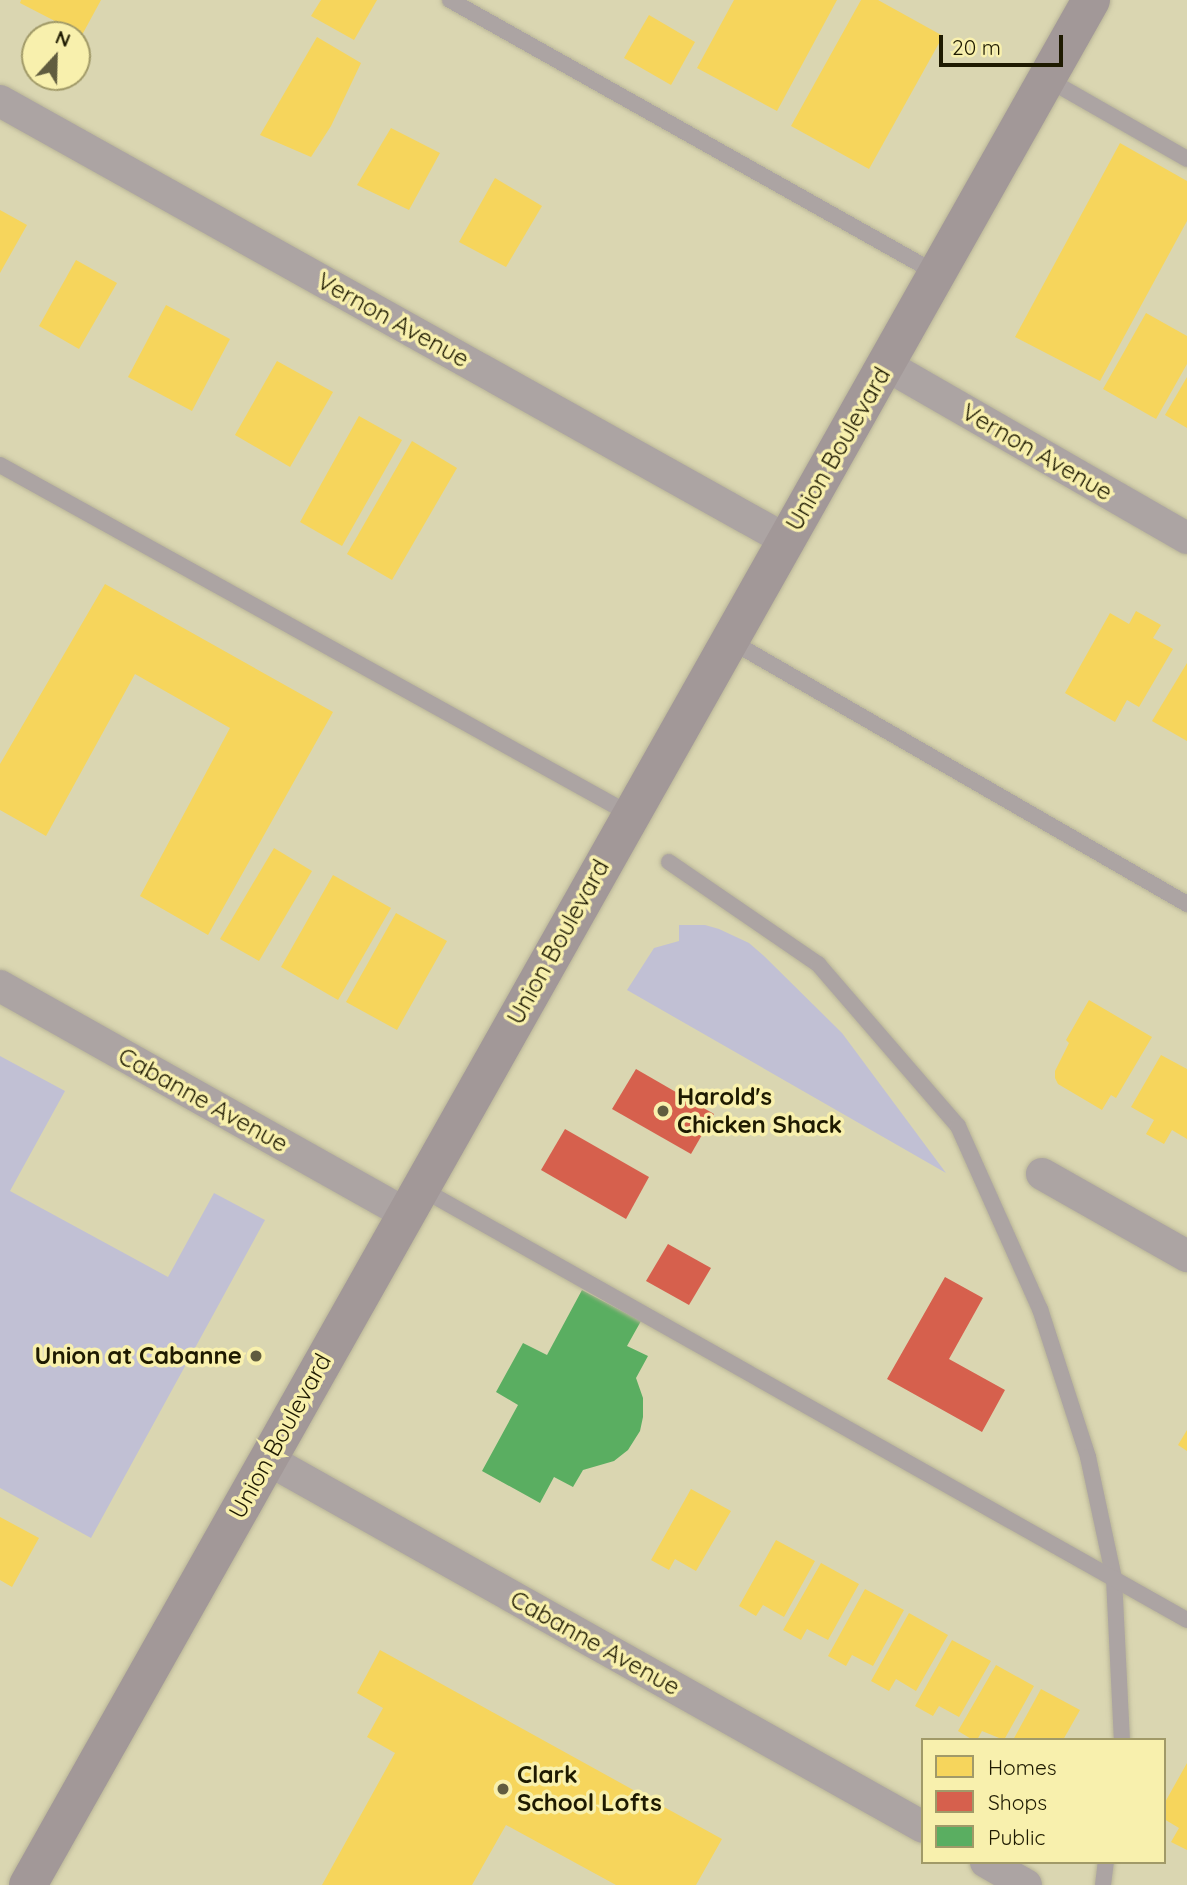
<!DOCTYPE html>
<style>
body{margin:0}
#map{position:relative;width:1187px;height:1885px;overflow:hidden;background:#dad6b1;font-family:Quicksand,sans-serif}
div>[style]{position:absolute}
.green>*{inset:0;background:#c1c0d4}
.homes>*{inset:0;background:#f6d55c}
.shops>*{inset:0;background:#d6604d}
.public>*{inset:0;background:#5aae61}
.roads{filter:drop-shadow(0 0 2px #b9b598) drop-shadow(0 0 2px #b9b598)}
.lane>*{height:16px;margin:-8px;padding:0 8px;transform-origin:8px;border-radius:8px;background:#aca4a3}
.street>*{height:32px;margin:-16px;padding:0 16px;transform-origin:16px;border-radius:16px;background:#aca4a3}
.secondary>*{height:38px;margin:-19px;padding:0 19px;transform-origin:19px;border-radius:19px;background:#a29898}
.dots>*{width:19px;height:19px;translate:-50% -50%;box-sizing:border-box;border:4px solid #f8f0ad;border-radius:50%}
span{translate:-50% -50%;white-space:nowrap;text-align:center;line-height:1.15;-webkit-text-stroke:7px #f8f0ad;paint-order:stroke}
.street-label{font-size:24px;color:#1e1a01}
.poi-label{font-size:24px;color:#1e1a01;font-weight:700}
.left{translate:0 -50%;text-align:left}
.right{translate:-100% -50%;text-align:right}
.legend{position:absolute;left:921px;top:1738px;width:245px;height:126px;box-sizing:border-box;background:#f8f0ad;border:2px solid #a19a68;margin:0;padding:9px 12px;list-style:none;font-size:21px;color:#1e1a01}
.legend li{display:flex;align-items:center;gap:14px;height:35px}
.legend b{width:35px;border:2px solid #a19a68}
.north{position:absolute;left:21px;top:21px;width:70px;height:70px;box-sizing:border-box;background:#f8f0ad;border:2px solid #a19a68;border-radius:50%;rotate:22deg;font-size:19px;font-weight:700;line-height:28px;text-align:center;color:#1e1a01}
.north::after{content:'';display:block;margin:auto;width:24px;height:32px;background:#605c3f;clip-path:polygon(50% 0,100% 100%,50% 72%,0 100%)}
.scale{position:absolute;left:939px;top:35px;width:124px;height:32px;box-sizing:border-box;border:4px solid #1e1a01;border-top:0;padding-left:9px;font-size:21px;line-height:24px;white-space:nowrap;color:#1e1a01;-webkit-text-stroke:5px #f8f0ad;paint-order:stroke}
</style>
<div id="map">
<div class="green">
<i style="clip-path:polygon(679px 925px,705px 925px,719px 929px,749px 943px,764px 956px,842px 1033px,946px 1173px,627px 990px,654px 948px,679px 941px)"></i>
<i style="clip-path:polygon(0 1056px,65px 1091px,10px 1191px,168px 1277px,214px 1193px,265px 1220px,91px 1538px,0 1488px)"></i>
</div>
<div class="homes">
<i style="clip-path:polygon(21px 0,101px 0,82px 35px,20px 3px)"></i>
<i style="clip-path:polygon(321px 0,377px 0,354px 40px,311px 16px)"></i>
<i style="clip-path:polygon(734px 0,837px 0,777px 111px,697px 68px)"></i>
<i style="clip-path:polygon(861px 0,878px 0,943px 36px,869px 169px,791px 126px)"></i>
<i style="clip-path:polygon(649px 15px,695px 42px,671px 85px,624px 58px)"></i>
<i style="clip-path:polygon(317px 37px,361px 63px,331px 126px,311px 157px,260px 135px)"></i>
<i style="clip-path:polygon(391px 128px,440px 153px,409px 210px,357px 185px)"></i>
<i style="clip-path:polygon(1120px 143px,1187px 181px,1187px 221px,1100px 381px,1015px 337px)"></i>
<i style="clip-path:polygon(495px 178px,542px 206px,506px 267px,459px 242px)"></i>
<i style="clip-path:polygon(0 210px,27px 225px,0 273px)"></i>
<i style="clip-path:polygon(76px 260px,117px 283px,79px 349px,39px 326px)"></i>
<i style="clip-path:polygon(166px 305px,230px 339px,192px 411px,128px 377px)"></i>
<i style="clip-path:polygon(1146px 313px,1187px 336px,1187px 364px,1156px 419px,1103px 389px)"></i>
<i style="clip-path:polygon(277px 361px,333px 392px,290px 467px,235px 435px)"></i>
<i style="clip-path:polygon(1187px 377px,1187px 428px,1165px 415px)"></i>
<i style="clip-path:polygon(359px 416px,402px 440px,342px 546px,300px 522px)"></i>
<i style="clip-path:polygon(412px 441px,457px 468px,392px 580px,347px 554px)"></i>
<i style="clip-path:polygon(105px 584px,333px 712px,208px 935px,140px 896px,230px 728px,135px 674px,46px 836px,0 810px,0 764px)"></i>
<i style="clip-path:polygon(1136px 611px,1161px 625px,1153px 638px,1173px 649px,1139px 707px,1127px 700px,1115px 722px,1065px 693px,1110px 613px,1129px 624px)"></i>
<i style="clip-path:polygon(1187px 663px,1187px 741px,1152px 721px)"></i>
<i style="clip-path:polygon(274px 848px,312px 871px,259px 961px,220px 939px)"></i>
<i style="clip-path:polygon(333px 875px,391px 908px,338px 1000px,281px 967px)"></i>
<i style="clip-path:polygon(396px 913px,447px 941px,397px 1030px,346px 1002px)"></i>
<i style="clip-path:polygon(1089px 1000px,1152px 1037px,1116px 1098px,1111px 1095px,1102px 1110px,1058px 1084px,1055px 1078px,1055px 1071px,1069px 1043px,1066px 1040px)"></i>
<i style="clip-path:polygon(1161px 1055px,1187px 1069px,1187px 1139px,1172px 1130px,1164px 1144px,1146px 1134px,1154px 1120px,1131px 1107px)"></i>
<i style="clip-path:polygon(1187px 1430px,1187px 1451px,1178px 1445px)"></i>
<i style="clip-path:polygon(691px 1489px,731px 1511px,696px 1571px,675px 1559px,669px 1570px,651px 1560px)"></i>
<i style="clip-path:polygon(0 1517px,39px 1538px,12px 1587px,0 1580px)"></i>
<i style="clip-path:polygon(776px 1540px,815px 1561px,784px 1617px,763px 1605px,756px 1616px,739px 1606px)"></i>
<i style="clip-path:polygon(821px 1563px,859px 1584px,828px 1640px,807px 1629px,801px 1640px,783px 1630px)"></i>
<i style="clip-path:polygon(865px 1589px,904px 1610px,873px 1666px,852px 1655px,846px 1666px,828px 1656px)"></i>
<i style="clip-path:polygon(909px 1613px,948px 1635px,916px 1691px,896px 1679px,889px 1691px,871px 1681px)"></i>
<i style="clip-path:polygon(952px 1640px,991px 1661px,959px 1717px,939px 1706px,933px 1716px,915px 1706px)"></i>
<i style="clip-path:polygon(380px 1650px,722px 1839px,696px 1885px,616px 1885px,506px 1825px,472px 1885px,322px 1885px,395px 1753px,367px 1737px,383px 1708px,357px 1693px)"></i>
<i style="clip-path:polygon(996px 1665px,1034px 1686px,1004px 1740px,982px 1731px,977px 1740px,973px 1740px,958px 1731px)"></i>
<i style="clip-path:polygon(1041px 1689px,1080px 1710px,1063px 1740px,1013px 1740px)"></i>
<i style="clip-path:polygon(1187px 1763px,1187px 1850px,1171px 1842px,1179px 1828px,1164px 1819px,1164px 1804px)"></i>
</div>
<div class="shops">
<i style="clip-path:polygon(636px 1069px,714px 1114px,691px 1154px,612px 1109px)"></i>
<i style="clip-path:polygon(565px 1129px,649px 1177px,626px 1219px,541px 1170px)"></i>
<i style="clip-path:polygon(668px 1244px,711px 1268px,689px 1305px,646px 1281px)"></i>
<i style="clip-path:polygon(945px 1277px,983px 1298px,949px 1359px,1005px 1390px,982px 1432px,887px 1379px)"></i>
</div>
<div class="public">
<i style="clip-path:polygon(582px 1290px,641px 1321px,627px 1346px,648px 1356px,636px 1378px,643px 1398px,643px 1417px,640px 1431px,628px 1450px,614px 1461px,583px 1470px,573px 1487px,554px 1477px,540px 1503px,482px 1471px,518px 1405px,496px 1392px,523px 1343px,547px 1355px)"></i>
</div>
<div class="roads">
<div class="lane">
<i style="left:450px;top:0;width:557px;rotate:29.32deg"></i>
<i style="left:1047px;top:79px;width:161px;rotate:29.7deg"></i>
<i style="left:0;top:465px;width:720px;rotate:28.99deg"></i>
<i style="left:729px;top:640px;width:529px;rotate:29.96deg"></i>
<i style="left:669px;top:862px;width:181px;rotate:34.4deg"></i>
<i style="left:818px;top:964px;width:214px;rotate:49.2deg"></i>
<i style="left:958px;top:1126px;width:201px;rotate:65.9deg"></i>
<i style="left:1040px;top:1309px;width:156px;rotate:72deg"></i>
<i style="left:1088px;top:1457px;width:124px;rotate:77.9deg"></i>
<i style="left:1114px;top:1578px;width:162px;rotate:87.2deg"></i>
<i style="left:420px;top:1188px;width:880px;rotate:29.39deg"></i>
<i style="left:1103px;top:1885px;width:23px;rotate:-83deg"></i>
</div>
<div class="street">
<i style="left:0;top:101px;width:900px;rotate:29.18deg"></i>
<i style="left:886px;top:365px;width:347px;rotate:29.9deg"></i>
<i style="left:0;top:986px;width:466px;rotate:29.3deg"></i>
<i style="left:1042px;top:1174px;width:167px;rotate:29.5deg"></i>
<i style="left:267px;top:1459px;width:752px;rotate:29.29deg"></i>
<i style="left:986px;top:1862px;width:46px;rotate:29.9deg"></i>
</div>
<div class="secondary">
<i style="left:28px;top:1885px;width:2164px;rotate:-60.58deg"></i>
</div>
</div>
<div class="dots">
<i style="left:663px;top:1111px;background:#605c3f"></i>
<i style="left:256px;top:1356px;background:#605c3f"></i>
<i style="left:503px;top:1789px;background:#605c3f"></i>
</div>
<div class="street-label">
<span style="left:393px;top:320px;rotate:29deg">Vernon Avenue</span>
<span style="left:838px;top:449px;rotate:-60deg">Union Boulevard</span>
<span style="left:1037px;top:452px;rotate:30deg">Vernon Avenue</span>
<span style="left:558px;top:942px;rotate:-61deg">Union Boulevard</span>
<span style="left:203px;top:1100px;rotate:29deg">Cabanne Avenue</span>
<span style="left:280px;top:1436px;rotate:-61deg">Union Boulevard</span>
<span style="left:595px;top:1643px;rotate:29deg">Cabanne Avenue</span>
</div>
<div class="poi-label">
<span class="left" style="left:677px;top:1111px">Harold's<br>Chicken Shack</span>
<span class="right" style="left:242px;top:1356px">Union at Cabanne</span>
<span class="left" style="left:517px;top:1789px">Clark<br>School Lofts</span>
</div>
<ul class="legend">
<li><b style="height:19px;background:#f6d55c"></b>Homes</li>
<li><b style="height:19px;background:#d6604d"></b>Shops</li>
<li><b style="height:19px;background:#5aae61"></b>Public</li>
</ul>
<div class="north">N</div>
<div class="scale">20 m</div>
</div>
